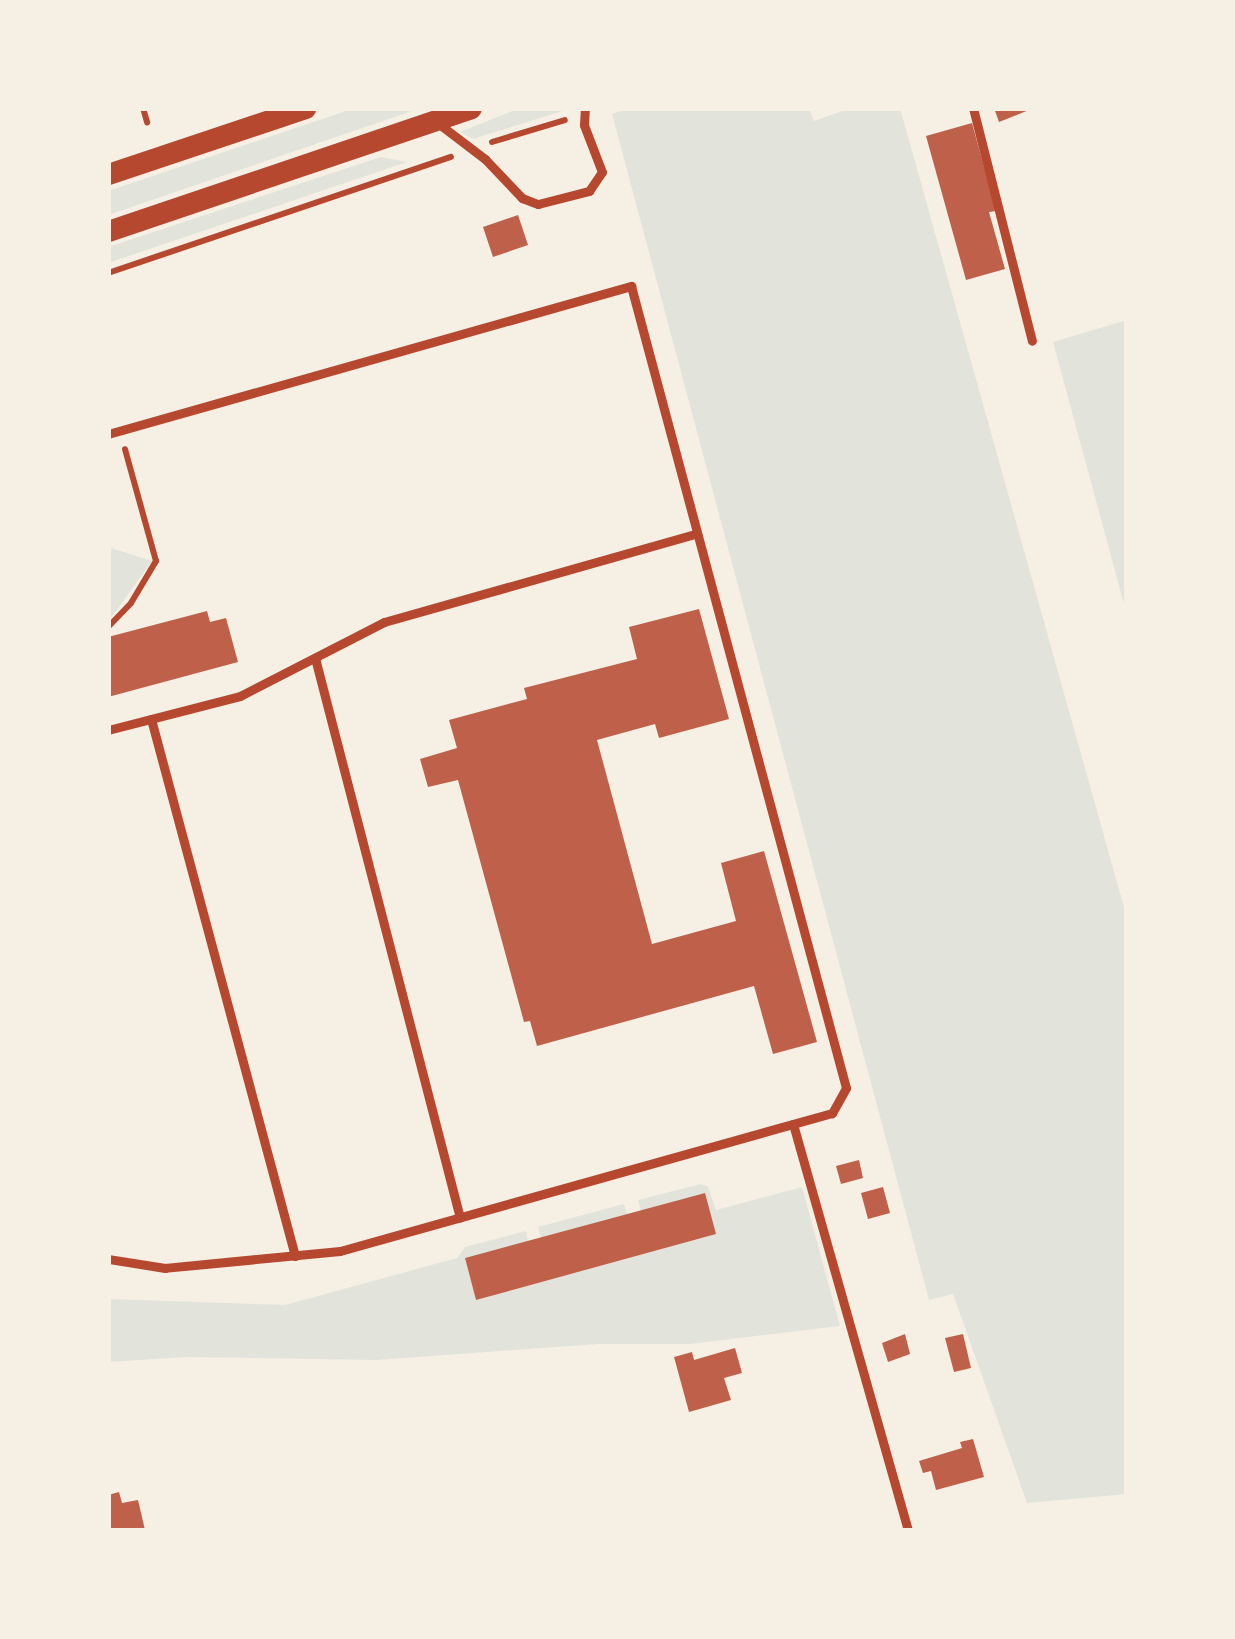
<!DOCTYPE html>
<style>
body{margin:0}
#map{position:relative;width:1235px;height:1639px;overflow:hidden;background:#f6efe4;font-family:Lato,sans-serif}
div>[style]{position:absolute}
.green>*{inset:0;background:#e2e4dc}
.building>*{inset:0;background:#bf614a}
.path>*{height:6px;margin:-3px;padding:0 3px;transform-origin:3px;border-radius:3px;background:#b5482f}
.service>*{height:9px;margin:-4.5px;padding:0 4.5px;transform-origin:4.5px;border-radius:4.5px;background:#b5482f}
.tertiary>*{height:21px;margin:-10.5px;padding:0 10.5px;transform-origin:10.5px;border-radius:10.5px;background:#b5482f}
span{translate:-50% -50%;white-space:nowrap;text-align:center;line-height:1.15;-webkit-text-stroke:9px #f6efe4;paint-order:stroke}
.frame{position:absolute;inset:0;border:111px solid #f6efe4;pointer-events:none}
</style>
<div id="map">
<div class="green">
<i style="clip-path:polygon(355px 108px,421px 108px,108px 215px,108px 191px)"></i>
<i style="clip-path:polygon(520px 108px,572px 108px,473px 139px,460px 132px)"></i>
<i style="clip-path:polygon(629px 108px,809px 108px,814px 121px,851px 108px,900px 108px,1127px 918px,1127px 1494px,1027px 1503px,953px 1294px,929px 1300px,612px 114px)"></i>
<i style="clip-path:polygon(381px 157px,407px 162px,108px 263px,108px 247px)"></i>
<i style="clip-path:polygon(1127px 320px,1127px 615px,1053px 342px)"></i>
<i style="clip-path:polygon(108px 547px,152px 561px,108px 622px)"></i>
<i style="clip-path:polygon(701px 1184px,708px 1187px,716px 1210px,802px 1187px,840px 1326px,690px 1344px,598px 1344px,377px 1360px,187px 1357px,108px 1362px,108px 1299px,285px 1305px,457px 1258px,465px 1247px,526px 1231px,528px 1241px,465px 1258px,476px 1300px,715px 1234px,641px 1211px,638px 1200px)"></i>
<i style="clip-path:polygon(624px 1204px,627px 1214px,541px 1238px,538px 1227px)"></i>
</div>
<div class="building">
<i style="clip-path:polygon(994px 108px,1034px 108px,999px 122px)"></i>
<i style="clip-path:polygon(972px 123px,996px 211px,989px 212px,1005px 269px,966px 280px,926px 136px)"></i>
<i style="clip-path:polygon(518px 215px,528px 245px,493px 257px,483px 227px)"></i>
<i style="clip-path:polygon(699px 609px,729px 719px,659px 738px,655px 724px,597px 740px,652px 944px,736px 921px,721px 863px,764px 851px,817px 1042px,773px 1054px,754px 986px,537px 1046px,530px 1021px,524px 1022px,458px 780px,428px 787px,420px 759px,457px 748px,449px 720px,527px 699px,524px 688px,637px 659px,629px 627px)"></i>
<i style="clip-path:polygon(207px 611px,210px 622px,226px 618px,238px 662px,108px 697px,108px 637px)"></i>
<i style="clip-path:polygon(859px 1160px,863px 1178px,841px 1184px,836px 1166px)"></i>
<i style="clip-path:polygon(883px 1187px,890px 1213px,868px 1219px,861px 1193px)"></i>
<i style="clip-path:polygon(705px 1193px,716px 1234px,476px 1300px,465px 1258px)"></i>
<i style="clip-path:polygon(905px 1334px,910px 1354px,888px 1362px,882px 1343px)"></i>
<i style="clip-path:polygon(963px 1334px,971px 1368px,954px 1372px,945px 1338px)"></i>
<i style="clip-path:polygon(735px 1348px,742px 1373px,724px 1378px,731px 1400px,689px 1412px,674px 1357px,692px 1352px,694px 1360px)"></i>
<i style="clip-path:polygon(973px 1439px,984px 1477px,936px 1490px,931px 1471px,923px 1473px,919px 1461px,962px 1448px,960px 1442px)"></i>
<i style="clip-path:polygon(119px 1492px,122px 1503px,138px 1500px,145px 1530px,111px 1531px,108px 1495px)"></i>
</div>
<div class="path">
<i style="left:143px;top:108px;width:15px;rotate:74deg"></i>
<i style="left:492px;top:142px;width:76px;rotate:-16.8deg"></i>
<i style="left:108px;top:273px;width:362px;rotate:-18.7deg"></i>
<i style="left:108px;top:627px;width:33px;rotate:-46deg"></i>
<i style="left:131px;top:603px;width:49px;rotate:-59.2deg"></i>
<i style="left:156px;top:561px;width:116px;rotate:-105.5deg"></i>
</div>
<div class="service">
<i style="left:973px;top:108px;width:240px;rotate:75.8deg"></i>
<i style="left:435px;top:121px;width:63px;rotate:37.2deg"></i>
<i style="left:485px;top:159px;width:54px;rotate:46.5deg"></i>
<i style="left:522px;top:198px;width:17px;rotate:21deg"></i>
<i style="left:538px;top:204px;width:53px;rotate:-14.3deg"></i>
<i style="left:589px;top:191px;width:23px;rotate:-56deg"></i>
<i style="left:602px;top:172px;width:50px;rotate:-111deg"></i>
<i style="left:584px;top:125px;width:17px;rotate:-87deg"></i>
<i style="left:108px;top:434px;width:544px;rotate:-15.8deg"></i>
<i style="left:631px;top:286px;width:830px;rotate:74.99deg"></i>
<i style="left:846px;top:1088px;width:29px;rotate:119deg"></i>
<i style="left:832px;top:1113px;width:511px;rotate:164.33deg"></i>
<i style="left:340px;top:1251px;width:176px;rotate:174.5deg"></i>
<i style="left:165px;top:1268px;width:58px;rotate:-171deg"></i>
<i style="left:315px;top:658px;width:578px;rotate:75.48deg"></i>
<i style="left:151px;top:719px;width:556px;rotate:74.99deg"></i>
<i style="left:108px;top:730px;width:136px;rotate:-14.4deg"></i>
<i style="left:240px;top:696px;width:162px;rotate:-27.2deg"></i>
<i style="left:384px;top:622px;width:324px;rotate:-15.8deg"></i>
<i style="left:793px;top:1124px;width:423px;rotate:74.2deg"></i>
</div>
<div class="tertiary">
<i style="left:108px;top:174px;width:208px;rotate:-18.5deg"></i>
<i style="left:108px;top:231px;width:383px;rotate:-18.7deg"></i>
</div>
<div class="frame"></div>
</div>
